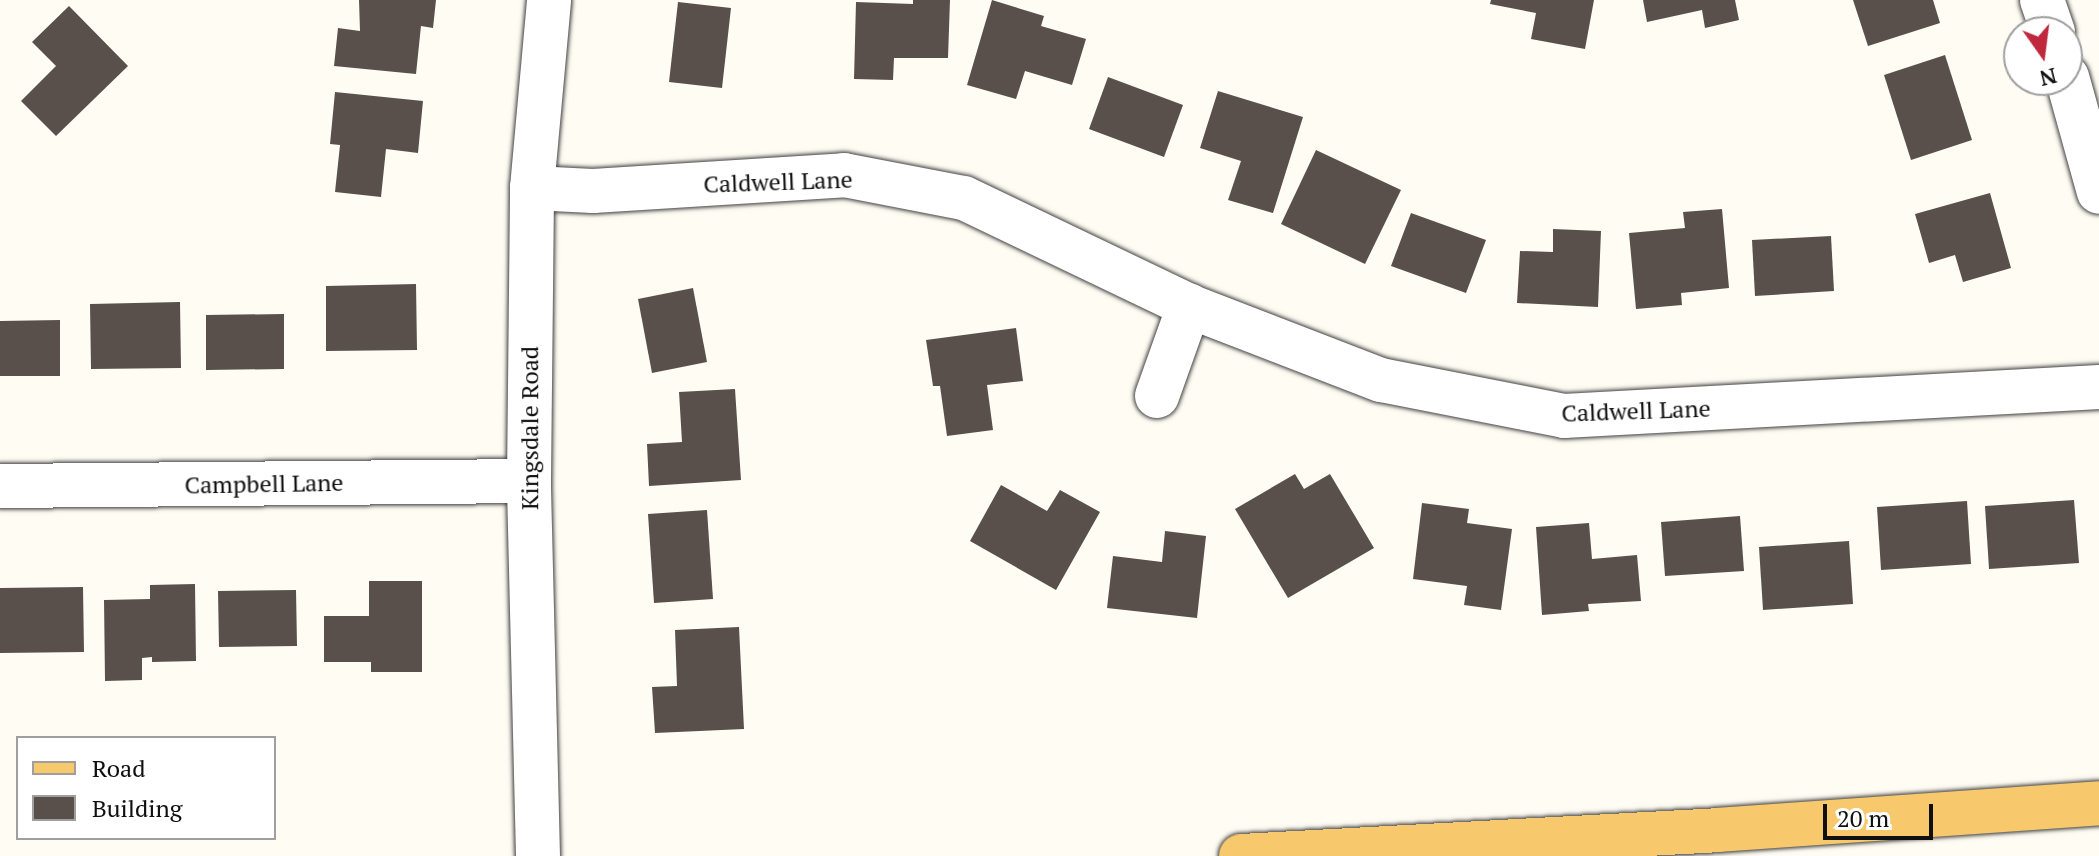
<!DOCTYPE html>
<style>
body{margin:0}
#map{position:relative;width:2099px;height:856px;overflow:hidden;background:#fffcf3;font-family:"PT Serif",serif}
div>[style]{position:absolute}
.building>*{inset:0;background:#59504c}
.roads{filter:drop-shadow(0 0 2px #434343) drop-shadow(0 0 2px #434343)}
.street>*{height:44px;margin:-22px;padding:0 22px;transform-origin:22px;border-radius:22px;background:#fff}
.primary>*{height:44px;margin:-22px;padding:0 22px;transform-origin:22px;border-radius:22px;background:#f7c86c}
span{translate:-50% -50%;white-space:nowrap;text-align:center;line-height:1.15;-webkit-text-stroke:8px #fff;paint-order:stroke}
.street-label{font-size:24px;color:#101010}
.legend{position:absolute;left:16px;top:736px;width:260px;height:104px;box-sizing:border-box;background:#fff;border:2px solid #9f9f9f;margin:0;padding:10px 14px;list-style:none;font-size:24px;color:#101010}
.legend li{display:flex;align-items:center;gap:16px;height:40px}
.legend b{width:40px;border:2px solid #9f9f9f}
.north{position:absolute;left:2003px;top:16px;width:80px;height:80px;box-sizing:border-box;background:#fff;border:2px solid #9f9f9f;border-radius:50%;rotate:166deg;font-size:22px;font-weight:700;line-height:32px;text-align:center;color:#101010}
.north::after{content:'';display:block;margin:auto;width:28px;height:36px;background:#c0283e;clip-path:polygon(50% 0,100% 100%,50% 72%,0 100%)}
.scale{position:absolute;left:1823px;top:804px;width:110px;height:36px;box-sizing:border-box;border:4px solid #101010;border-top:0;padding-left:10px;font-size:24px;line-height:28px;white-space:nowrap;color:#101010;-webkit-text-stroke:6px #fff;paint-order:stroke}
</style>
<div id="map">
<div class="building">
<i style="clip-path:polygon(359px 0,436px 0,433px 28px,421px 26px,416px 74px,334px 66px,338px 28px,360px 31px)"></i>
<i style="clip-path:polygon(913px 0,950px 0,948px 58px,894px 58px,893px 80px,854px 79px,856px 2px,913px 4px)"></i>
<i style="clip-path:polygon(992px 0,1044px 16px,1041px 26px,1086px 39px,1072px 85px,1025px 71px,1016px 99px,967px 85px)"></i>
<i style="clip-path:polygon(1491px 0,1594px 0,1585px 49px,1531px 39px,1536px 13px,1490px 4px)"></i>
<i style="clip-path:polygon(1643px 0,1735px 0,1739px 20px,1705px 28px,1702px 10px,1647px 22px)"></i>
<i style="clip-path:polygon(1853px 0,1933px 0,1940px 23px,1868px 46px)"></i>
<i style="clip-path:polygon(678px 2px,731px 8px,722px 88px,669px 82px)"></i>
<i style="clip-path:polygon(69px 6px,128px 66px,56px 136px,21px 101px,56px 66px,32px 42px)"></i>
<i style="clip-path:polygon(1945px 55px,1972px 140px,1911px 160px,1884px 75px)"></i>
<i style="clip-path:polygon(1108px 77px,1183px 105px,1164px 157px,1089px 129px)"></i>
<i style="clip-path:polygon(1218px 91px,1303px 117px,1273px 213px,1228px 200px,1241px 161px,1200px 148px)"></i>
<i style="clip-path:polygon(335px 92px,423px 101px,418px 153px,386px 149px,381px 197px,335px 192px,340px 145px,330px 144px)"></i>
<i style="clip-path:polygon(1316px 150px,1401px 190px,1365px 264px,1281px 224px)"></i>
<i style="clip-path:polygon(1990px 193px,2011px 268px,1963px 282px,1955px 255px,1929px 263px,1915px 214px)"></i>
<i style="clip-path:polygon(1722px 209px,1729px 288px,1681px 293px,1682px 305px,1636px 309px,1629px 233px,1685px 228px,1683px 212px)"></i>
<i style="clip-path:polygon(1411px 213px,1486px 240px,1466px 293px,1391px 266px)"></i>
<i style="clip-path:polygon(1553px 229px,1601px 231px,1598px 307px,1517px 303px,1520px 251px,1553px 252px)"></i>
<i style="clip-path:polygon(1831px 236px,1834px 291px,1755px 296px,1752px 240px)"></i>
<i style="clip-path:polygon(416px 284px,417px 350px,326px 351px,326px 286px)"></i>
<i style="clip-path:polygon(693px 288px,707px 362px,652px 373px,638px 299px)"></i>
<i style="clip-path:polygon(180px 302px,181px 368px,91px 369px,90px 304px)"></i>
<i style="clip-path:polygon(284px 314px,284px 369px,206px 370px,206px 315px)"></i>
<i style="clip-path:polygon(60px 320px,60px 376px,0 376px,0 321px)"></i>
<i style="clip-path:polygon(1016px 328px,1023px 381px,987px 385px,993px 430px,947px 436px,940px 386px,933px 386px,926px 340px)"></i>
<i style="clip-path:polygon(735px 389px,741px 480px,649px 486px,647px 444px,682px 442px,679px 392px)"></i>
<i style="clip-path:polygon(1295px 474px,1304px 489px,1330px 474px,1374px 548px,1288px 598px,1235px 509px)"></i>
<i style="clip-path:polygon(1001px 485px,1047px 511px,1060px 490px,1100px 512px,1056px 590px,970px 541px)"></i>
<i style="clip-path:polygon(2074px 500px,2079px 563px,1989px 569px,1985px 506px)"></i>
<i style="clip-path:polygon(1967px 501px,1971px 564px,1881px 570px,1877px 507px)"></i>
<i style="clip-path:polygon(1422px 503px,1469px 509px,1467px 523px,1512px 529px,1501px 610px,1464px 605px,1467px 586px,1413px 579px)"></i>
<i style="clip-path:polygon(707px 510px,713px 599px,654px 603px,648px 514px)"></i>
<i style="clip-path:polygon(1740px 516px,1744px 571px,1665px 576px,1661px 522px)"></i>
<i style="clip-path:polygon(1589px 523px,1592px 559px,1637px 555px,1641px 601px,1588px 604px,1589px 611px,1542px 615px,1536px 527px)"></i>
<i style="clip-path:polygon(1165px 531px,1206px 536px,1197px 618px,1107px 608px,1113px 556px,1162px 562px)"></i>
<i style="clip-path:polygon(1849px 541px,1853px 604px,1763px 610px,1759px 547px)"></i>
<i style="clip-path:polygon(369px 581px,422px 581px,422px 672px,371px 672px,371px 662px,324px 662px,324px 616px,369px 616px)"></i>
<i style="clip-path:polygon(195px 584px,196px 661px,152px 662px,152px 657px,142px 658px,142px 680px,105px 681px,104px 600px,150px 599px,150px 585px)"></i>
<i style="clip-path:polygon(83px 587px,84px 652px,0 653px,0 588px)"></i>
<i style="clip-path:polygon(296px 590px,297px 646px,219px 647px,218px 591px)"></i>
<i style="clip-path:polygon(739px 627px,744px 729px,655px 733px,652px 687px,677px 686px,675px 630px)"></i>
</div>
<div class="roads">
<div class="street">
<i style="left:2042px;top:0;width:34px;rotate:71deg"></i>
<i style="left:2067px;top:77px;width:119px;rotate:74.5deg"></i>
<i style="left:532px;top:188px;width:61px;rotate:2.8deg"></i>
<i style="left:593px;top:191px;width:252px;rotate:-3.6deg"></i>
<i style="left:844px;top:175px;width:122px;rotate:10.9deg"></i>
<i style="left:964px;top:198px;width:250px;rotate:25.6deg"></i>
<i style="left:1189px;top:306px;width:206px;rotate:21.1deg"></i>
<i style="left:1381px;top:380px;width:187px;rotate:11.1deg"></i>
<i style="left:1564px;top:416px;width:536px;rotate:-3.1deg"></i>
<i style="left:1157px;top:396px;width:96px;rotate:-70.4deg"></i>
<i style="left:0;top:486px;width:529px;rotate:-0.54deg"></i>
<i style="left:538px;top:856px;width:375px;rotate:-91.4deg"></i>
<i style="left:529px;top:481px;width:293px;rotate:-89.4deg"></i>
<i style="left:532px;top:188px;width:189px;rotate:-84.8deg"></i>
</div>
<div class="primary">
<i style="left:1241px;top:856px;width:477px;rotate:-3.1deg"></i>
<i style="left:1717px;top:830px;width:383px;rotate:-4deg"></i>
</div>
</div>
<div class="street-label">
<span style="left:778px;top:182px;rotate:-2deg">Caldwell Lane</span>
<span style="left:1636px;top:411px;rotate:-2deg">Caldwell Lane</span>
<span style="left:530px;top:428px;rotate:-90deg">Kingsdale Road</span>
<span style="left:264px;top:484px;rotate:-1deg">Campbell Lane</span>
</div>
<ul class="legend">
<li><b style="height:10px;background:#f7c86c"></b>Road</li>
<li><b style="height:22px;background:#59504c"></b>Building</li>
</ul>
<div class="north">N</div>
<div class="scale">20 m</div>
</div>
